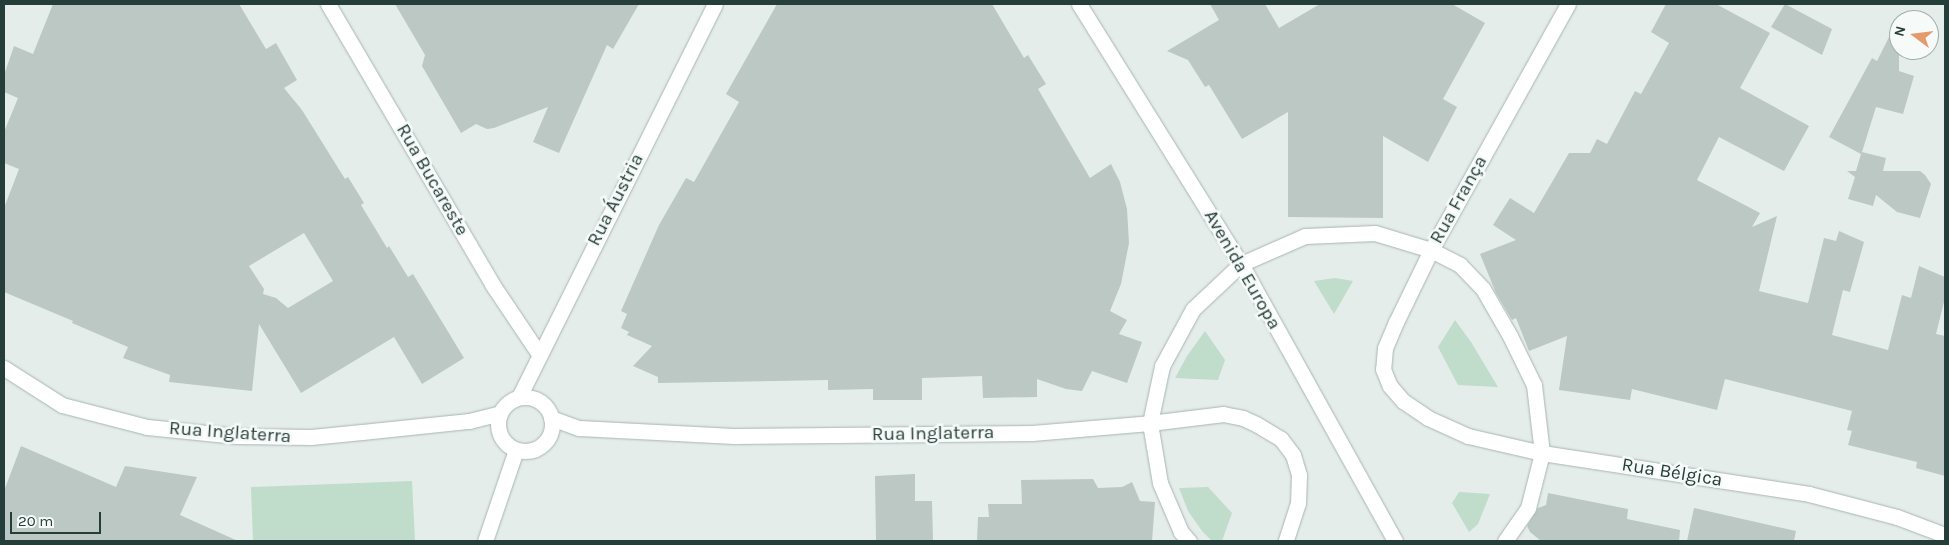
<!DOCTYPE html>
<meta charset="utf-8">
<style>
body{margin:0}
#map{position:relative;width:1949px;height:545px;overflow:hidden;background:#e5edeb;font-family:Karla,sans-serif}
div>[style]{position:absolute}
.green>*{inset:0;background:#c0dccb}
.building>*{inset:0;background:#bbc8c4}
.roads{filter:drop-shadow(0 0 1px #a8b5b2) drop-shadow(0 0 1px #a8b5b2)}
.street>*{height:15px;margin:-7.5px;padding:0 7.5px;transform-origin:7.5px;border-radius:7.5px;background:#fff}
.street>.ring{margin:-7.5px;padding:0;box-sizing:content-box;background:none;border:15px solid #fff;border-radius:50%}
.secondary>*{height:15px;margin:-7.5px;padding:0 7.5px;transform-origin:7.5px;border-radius:7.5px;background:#fff}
span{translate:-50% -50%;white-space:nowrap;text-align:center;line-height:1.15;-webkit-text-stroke:5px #f6faf8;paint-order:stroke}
.street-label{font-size:19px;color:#263e3a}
.frame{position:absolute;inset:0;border:5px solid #263e3a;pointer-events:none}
.north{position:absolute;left:1889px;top:10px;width:50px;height:50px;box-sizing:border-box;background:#f6faf8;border:1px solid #a3afac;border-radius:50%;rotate:285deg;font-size:14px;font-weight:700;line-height:20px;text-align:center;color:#263e3a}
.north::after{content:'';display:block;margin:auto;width:18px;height:22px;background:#e6996a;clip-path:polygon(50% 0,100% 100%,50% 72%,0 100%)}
.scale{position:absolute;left:10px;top:512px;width:91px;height:22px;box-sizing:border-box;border:2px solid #263e3a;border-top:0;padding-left:6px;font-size:15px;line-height:18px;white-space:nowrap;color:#263e3a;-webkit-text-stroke:4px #f6faf8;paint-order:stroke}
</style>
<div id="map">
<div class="green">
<i style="clip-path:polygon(1335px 278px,1353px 281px,1334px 314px,1314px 281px)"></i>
<i style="clip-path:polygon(1455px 320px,1471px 342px,1498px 387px,1458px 385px,1438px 347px)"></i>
<i style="clip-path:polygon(1205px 331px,1225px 360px,1218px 380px,1175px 378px,1187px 356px)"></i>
<i style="clip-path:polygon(412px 481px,415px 541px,253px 541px,251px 487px)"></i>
<i style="clip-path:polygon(1208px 487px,1232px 513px,1222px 541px,1212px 541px,1202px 531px,1188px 511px,1179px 488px)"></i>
<i style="clip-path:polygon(1459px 492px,1490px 494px,1478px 524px,1469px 532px,1452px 503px)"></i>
</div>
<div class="building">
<i style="clip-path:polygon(evenodd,53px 4px,239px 4px,266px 49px,276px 43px,297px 80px,284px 88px,302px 110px,345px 179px,348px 177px,364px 203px,361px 205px,387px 248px,389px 246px,408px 277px,413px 274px,464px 358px,422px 384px,394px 337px,301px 393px,259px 324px,252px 391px,169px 382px,170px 375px,123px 358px,128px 347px,72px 323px,73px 321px,4px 292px,4px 208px,19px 169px,4px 163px,4px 132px,18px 98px,4px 92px,4px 75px,14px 46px,33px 54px,53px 4px,304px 233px,333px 281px,288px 308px,276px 298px,263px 294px,264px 289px,249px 266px,304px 233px)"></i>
<i style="clip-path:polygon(395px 4px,639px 4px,613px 49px,607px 45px,559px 153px,533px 142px,548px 107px,494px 128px,487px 129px,476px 124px,461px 133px,422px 66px,425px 55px)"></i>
<i style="clip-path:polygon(777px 4px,992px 4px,1024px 58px,1028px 55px,1046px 84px,1038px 89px,1090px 178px,1111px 164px,1120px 182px,1127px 209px,1129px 243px,1121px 284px,1110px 311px,1127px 320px,1119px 334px,1142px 342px,1127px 383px,1092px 371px,1082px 391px,1066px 389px,1037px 379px,1037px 397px,983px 398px,982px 376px,922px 378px,922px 400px,873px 400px,873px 389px,828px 390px,828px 380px,658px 383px,658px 377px,633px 366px,652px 346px,627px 335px,629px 332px,621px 328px,627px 314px,621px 311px,659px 225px,686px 178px,694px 182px,739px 102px,726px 94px)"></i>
<i style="clip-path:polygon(1210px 4px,1265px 4px,1279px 28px,1320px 4px,1452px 4px,1485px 23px,1443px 99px,1457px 107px,1428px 162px,1383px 136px,1383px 218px,1288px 217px,1288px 112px,1242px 139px,1209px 85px,1205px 87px,1188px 60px,1167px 51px,1219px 20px)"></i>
<i style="clip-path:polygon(1666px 4px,1716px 4px,1770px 33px,1740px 88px,1809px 126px,1784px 171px,1719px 137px,1697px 180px,1760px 213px,1752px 227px,1777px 216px,1759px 291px,1808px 303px,1824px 238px,1836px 241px,1839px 231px,1864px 242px,1850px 292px,1843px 290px,1832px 335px,1888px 350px,1902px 295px,1911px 298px,1919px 266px,1945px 277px,1945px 298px,1936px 334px,1945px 336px,1945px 476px,1916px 468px,1917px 462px,1848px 445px,1852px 431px,1847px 430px,1852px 411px,1725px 379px,1717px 410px,1632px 389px,1630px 400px,1559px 390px,1567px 336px,1529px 351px,1516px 318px,1512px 320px,1496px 293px,1480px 254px,1516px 240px,1493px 225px,1510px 198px,1534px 213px,1569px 153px,1590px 153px,1597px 139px,1607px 144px,1635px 91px,1641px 94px,1669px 43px,1651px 32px)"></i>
<i style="clip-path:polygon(1785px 4px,1832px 29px,1822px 55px,1771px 27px)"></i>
<i style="clip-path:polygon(1899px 17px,1899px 71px,1914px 76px,1903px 114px,1876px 107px,1862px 152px,1886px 158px,1883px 171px,1920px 171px,1925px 175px,1931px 184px,1920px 218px,1897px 212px,1876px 195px,1873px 206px,1848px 199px,1855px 177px,1847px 171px,1856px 171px,1861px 154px,1829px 137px,1872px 58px,1877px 61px)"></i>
<i style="clip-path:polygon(21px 446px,116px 487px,125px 466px,197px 477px,180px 515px,238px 541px,4px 541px,4px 491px)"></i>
<i style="clip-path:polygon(915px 474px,915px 501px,932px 501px,933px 541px,876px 541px,875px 476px)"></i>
<i style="clip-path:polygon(1093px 479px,1098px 488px,1122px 487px,1132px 482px,1140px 501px,1155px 502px,1152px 541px,977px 541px,978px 517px,989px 517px,988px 504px,1022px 504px,1021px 480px)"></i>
<i style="clip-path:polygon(1548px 493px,1628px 509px,1627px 519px,1680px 530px,1679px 541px,1541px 541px,1530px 532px,1527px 526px,1538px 508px,1546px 505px)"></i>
<i style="clip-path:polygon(1694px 508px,1796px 531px,1794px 541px,1687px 541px)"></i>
</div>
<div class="roads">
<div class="street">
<i style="left:328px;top:4px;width:324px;rotate:59.6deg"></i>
<i style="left:492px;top:284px;width:84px;rotate:56.1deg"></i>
<i style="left:1568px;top:4px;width:282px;rotate:119.1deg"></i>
<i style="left:1431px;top:250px;width:80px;rotate:115.9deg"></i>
<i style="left:1396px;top:322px;width:28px;rotate:113deg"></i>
<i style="left:1385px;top:348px;width:21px;rotate:95deg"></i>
<i style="left:1383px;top:369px;width:18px;rotate:68deg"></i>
<i style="left:1390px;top:386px;width:20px;rotate:49deg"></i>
<i style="left:1403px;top:401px;width:30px;rotate:34deg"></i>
<i style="left:1428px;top:418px;width:44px;rotate:24.2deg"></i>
<i style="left:1468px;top:436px;width:76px;rotate:12.9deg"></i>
<i style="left:1542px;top:453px;width:270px;rotate:8.7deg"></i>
<i style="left:1809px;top:494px;width:91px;rotate:14.6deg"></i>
<i style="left:1897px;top:517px;width:51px;rotate:20.6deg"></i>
<i style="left:4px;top:368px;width:69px;rotate:32.5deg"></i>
<i style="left:62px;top:405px;width:88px;rotate:14.5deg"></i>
<i style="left:147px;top:427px;width:90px;rotate:5.7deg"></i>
<i style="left:237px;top:436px;width:74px;rotate:0.8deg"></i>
<i style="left:311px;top:437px;width:51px;rotate:-5.6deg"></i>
<i style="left:362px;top:432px;width:108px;rotate:-5.9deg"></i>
<i style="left:469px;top:421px;width:32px;rotate:-14deg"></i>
<i class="ring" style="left:498px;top:397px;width:39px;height:39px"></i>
<i style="left:519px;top:397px;width:439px;rotate:-63.5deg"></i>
<i style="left:551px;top:418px;width:30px;rotate:20deg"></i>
<i style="left:579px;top:428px;width:155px;rotate:3deg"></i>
<i style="left:734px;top:436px;width:298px;rotate:-0.6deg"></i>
<i style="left:1032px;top:433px;width:118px;rotate:-4.8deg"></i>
<i style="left:1150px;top:423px;width:74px;rotate:-7deg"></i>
<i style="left:1223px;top:414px;width:20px;rotate:11deg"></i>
<i style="left:1243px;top:418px;width:14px;rotate:25deg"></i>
<i style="left:1256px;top:424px;width:29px;rotate:31deg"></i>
<i style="left:1281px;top:439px;width:20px;rotate:53deg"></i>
<i style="left:1293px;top:455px;width:21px;rotate:73deg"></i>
<i style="left:1299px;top:475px;width:28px;rotate:92deg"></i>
<i style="left:1298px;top:503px;width:40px;rotate:108deg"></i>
<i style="left:485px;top:541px;width:96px;rotate:-71.2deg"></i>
<i style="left:1189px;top:541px;width:12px;rotate:-132deg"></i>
<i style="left:1181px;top:532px;width:53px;rotate:-113.2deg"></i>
<i style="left:1160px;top:483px;width:61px;rotate:-99.5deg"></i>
<i style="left:1150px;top:423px;width:58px;rotate:-78.1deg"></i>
<i style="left:1162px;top:366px;width:65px;rotate:-61.5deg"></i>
<i style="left:1193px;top:309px;width:66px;rotate:-43.2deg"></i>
<i style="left:1241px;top:264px;width:70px;rotate:-23.6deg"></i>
<i style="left:1305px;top:236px;width:70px;rotate:-2.5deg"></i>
<i style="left:1375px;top:233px;width:59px;rotate:16.9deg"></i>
<i style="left:1431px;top:250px;width:33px;rotate:27deg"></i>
<i style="left:1460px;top:265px;width:33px;rotate:46deg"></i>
<i style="left:1483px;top:289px;width:54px;rotate:60.1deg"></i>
<i style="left:1510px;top:336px;width:55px;rotate:63.9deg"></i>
<i style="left:1534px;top:385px;width:68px;rotate:83.3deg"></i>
<i style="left:1542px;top:453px;width:57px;rotate:104.3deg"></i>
<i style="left:1528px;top:508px;width:40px;rotate:124.9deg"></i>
</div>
<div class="secondary">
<i style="left:1079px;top:4px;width:306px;rotate:58.1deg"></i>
<i style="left:1241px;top:264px;width:317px;rotate:60.9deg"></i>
</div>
</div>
<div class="street-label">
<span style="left:432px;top:180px;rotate:60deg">Rua Bucareste</span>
<span style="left:616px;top:200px;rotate:-63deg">Rua Áustria</span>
<span style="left:1459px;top:200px;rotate:-61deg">Rua França</span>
<span style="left:1242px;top:270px;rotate:60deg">Avenida Europa</span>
<span style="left:230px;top:433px;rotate:4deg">Rua Inglaterra</span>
<span style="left:933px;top:434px;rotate:-1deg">Rua Inglaterra</span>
<span style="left:1672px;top:473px;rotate:9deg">Rua Bélgica</span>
</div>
<div class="frame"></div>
<div class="north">N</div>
<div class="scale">20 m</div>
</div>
